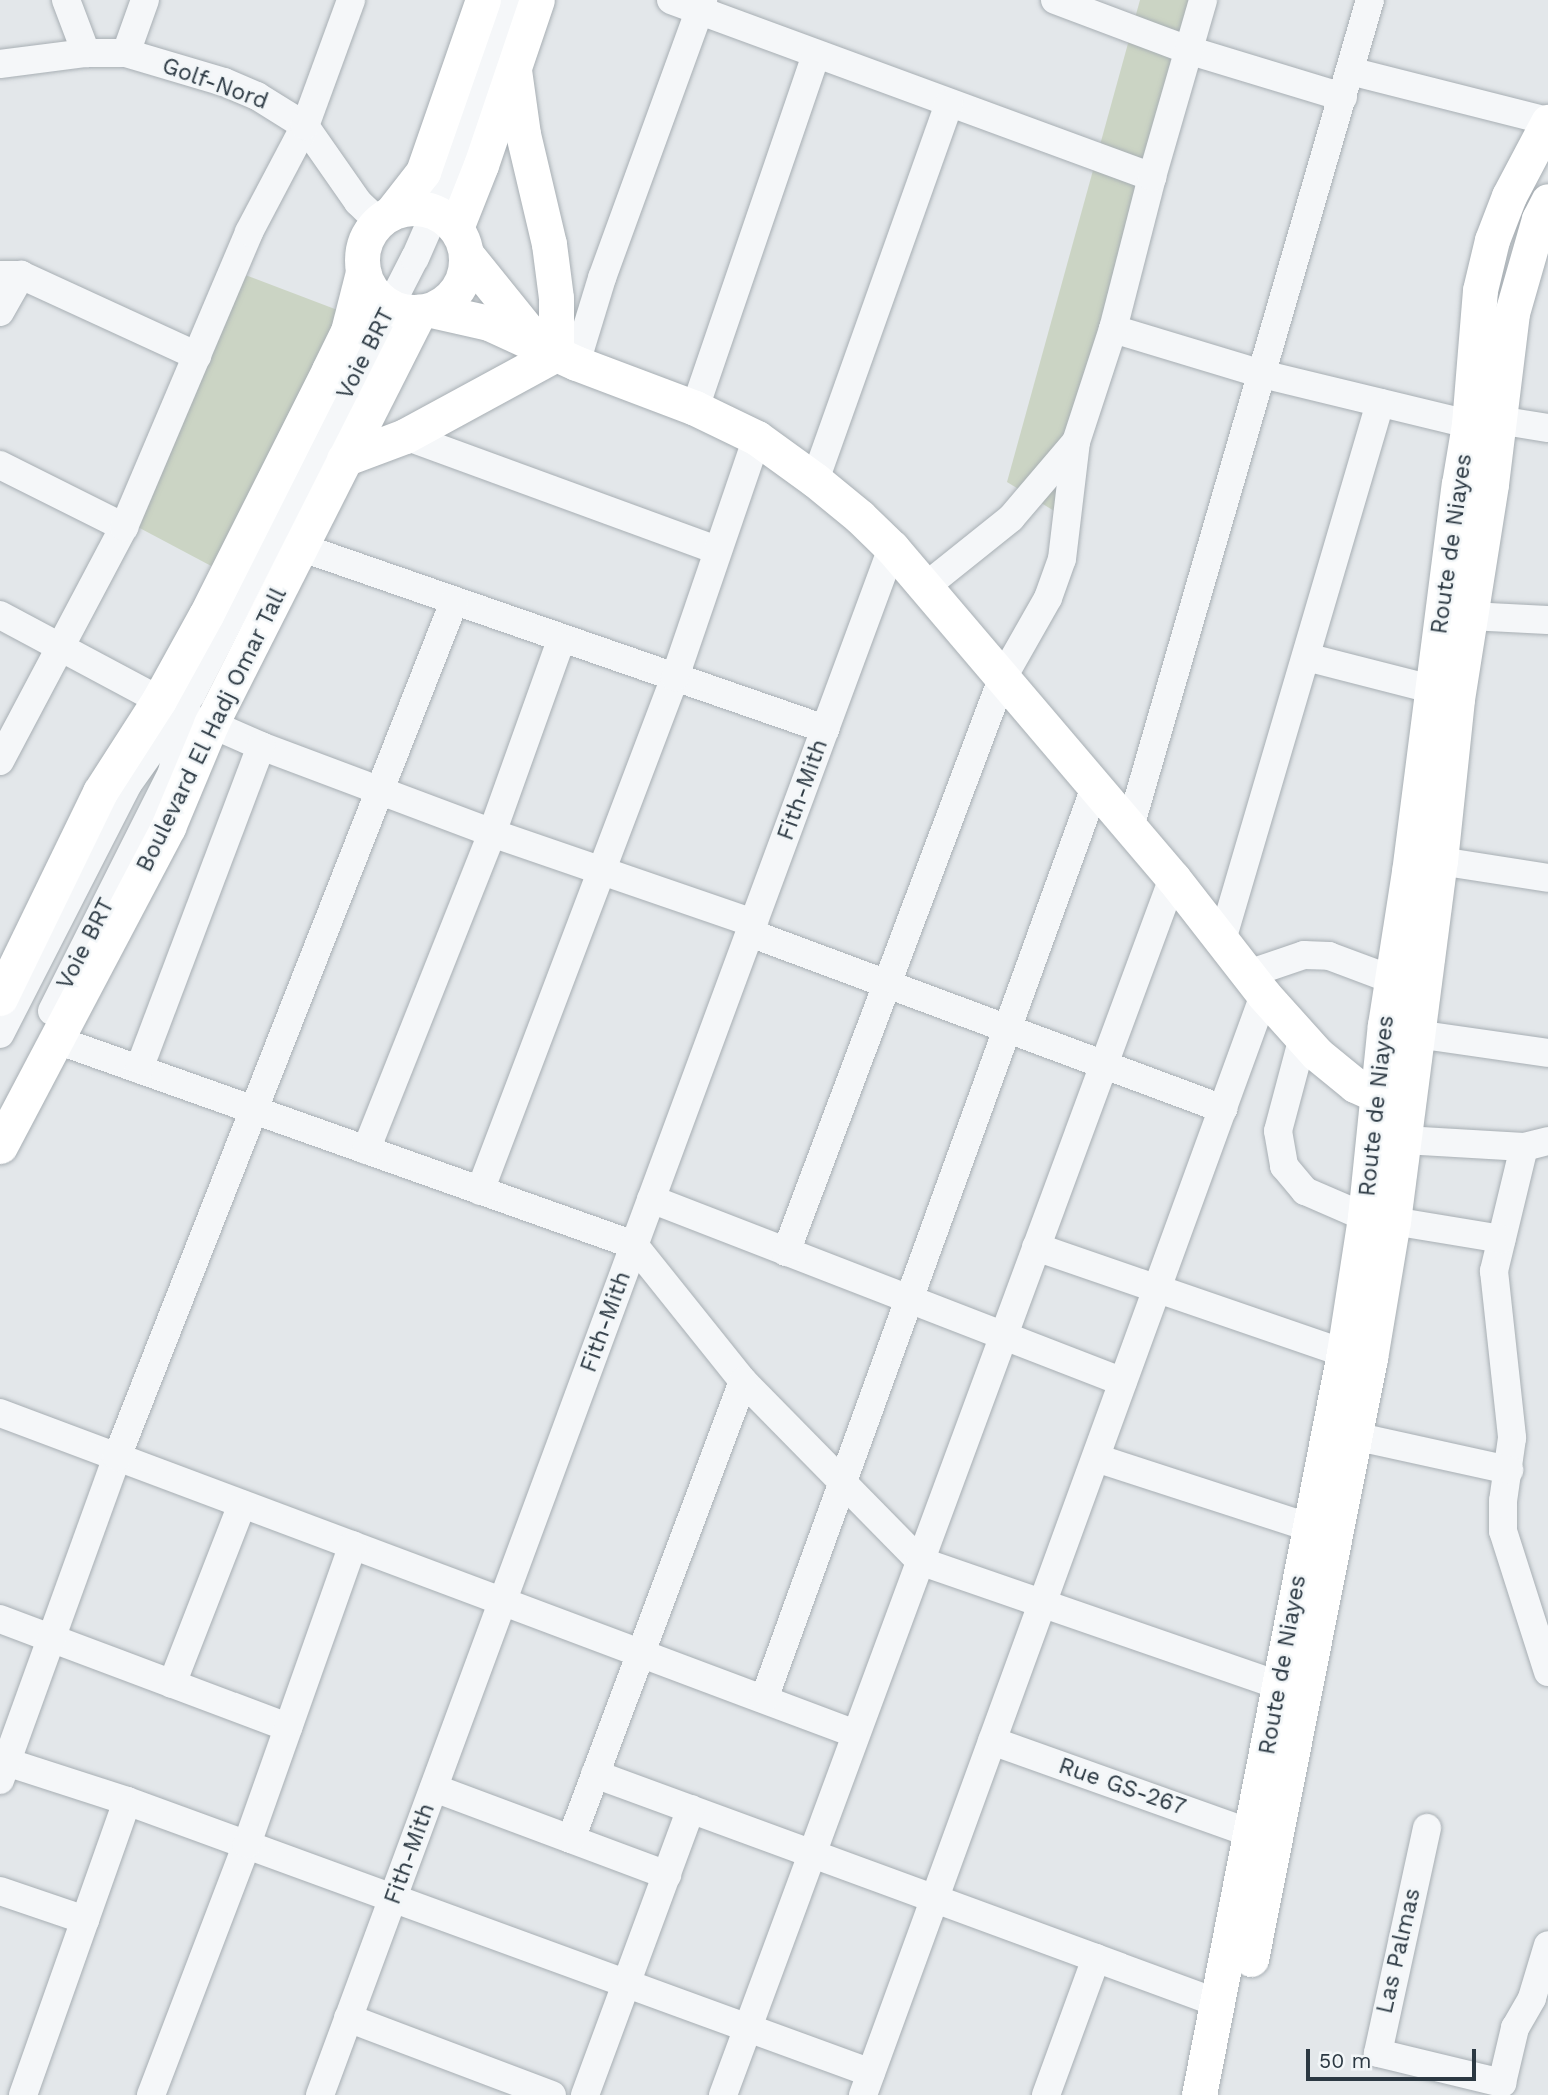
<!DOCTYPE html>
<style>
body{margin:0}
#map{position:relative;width:1548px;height:2095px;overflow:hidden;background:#e3e7ea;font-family:"Work Sans",sans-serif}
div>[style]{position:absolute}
.green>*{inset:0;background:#cbd4c4}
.roads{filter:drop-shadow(0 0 2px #a8afb4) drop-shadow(0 0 2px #a8afb4)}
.minor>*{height:28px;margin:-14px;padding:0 14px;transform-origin:14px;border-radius:14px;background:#f5f7f9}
.major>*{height:35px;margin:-17.5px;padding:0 17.5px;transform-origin:17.5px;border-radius:17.5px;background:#fff}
.major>.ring{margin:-17.5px;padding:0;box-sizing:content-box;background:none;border:35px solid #fff;border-radius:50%}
span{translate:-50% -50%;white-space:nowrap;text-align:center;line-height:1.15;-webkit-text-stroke:5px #f2f6f8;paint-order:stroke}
.street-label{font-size:23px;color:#2b3842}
.scale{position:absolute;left:1306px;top:2049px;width:170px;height:32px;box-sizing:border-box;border:4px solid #2b3842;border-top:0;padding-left:9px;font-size:21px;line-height:24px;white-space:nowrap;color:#2b3842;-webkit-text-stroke:5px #f2f6f8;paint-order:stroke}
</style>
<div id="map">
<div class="green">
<i style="clip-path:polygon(1140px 0,1204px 0,1064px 517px,1007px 482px)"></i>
<i style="clip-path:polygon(240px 273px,348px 314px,215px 568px,134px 525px)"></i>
</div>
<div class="roads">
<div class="minor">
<i style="left:66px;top:0;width:57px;rotate:69.3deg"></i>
<i style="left:671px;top:0;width:513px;rotate:20.2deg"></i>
<i style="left:1055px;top:0;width:142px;rotate:20.6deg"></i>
<i style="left:1188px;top:50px;width:162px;rotate:16.9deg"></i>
<i style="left:126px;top:53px;width:56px;rotate:-70.3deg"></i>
<i style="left:0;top:64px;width:87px;rotate:-7.3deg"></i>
<i style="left:86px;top:53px;width:40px"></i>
<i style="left:126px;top:53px;width:102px;rotate:16.5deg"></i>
<i style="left:224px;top:82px;width:36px;rotate:23deg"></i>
<i style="left:257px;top:96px;width:57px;rotate:32deg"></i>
<i style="left:305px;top:126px;width:93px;rotate:55.1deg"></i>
<i style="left:358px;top:202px;width:29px;rotate:44deg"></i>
<i style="left:1350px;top:71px;width:204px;rotate:14.2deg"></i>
<i style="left:0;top:275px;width:21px"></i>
<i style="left:21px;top:275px;width:194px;rotate:24.7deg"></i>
<i style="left:0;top:312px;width:43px;rotate:-60.4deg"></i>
<i style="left:1113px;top:329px;width:156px;rotate:16.8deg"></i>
<i style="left:1262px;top:374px;width:213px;rotate:13.6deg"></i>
<i style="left:576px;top:363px;width:89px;rotate:-73deg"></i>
<i style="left:602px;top:278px;width:296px;rotate:-70deg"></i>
<i style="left:695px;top:408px;width:374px;rotate:-71.1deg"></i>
<i style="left:1498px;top:420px;width:51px;rotate:9.1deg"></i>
<i style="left:405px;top:436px;width:332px;rotate:20.1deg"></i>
<i style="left:0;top:465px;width:139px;rotate:26.6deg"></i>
<i style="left:815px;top:480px;width:400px;rotate:-70.4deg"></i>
<i style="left:300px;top:547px;width:556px;rotate:19.12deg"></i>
<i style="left:925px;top:587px;width:110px;rotate:-38.7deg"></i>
<i style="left:1011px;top:518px;width:100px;rotate:-49.5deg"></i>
<i style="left:0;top:615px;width:180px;rotate:28.1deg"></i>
<i style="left:1469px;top:616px;width:79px;rotate:2.9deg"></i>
<i style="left:1306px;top:657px;width:130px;rotate:14.3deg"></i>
<i style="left:211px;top:724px;width:55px;rotate:23.7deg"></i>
<i style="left:261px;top:746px;width:247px;rotate:20.6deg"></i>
<i style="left:492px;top:833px;width:277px;rotate:19deg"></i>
<i style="left:0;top:761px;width:265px;rotate:-62.1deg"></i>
<i style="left:124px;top:527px;width:320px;rotate:-67deg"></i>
<i style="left:249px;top:232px;width:120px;rotate:-62.2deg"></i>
<i style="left:305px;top:126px;width:134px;rotate:-69.9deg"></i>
<i style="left:1130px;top:827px;width:861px;rotate:-73.82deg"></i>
<i style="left:1440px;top:861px;width:109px;rotate:8.9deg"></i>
<i style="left:750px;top:933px;width:505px;rotate:20.41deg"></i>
<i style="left:1222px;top:940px;width:560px;rotate:-73.6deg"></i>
<i style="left:1248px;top:974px;width:59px;rotate:-18.7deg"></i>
<i style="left:1304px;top:955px;width:25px;rotate:2deg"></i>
<i style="left:1329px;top:956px;width:66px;rotate:20.4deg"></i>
<i style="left:52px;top:1011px;width:267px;rotate:-63.3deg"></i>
<i style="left:172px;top:772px;width:63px;rotate:-76.2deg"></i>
<i style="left:0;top:1034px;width:281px;rotate:-62.9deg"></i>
<i style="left:128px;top:784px;width:109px;rotate:-54.7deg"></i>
<i style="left:191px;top:695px;width:491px;rotate:-62.9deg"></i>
<i style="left:415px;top:258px;width:115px;rotate:-66.3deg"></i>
<i style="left:461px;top:153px;width:161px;rotate:-71.9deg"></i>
<i style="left:1416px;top:1034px;width:133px;rotate:8.2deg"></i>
<i style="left:1303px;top:1037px;width:97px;rotate:104.9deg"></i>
<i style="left:1278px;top:1131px;width:36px;rotate:80deg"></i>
<i style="left:1284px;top:1166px;width:33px;rotate:50deg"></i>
<i style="left:1305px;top:1191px;width:65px;rotate:23.4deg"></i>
<i style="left:54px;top:1039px;width:615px;rotate:19.55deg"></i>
<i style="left:634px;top:1245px;width:174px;rotate:51.3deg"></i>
<i style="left:743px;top:1381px;width:252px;rotate:45.5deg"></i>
<i style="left:920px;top:1561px;width:381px;rotate:19.1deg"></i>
<i style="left:139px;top:1069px;width:345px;rotate:-69.3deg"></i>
<i style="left:1404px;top:1140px;width:120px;rotate:3.3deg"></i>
<i style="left:1548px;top:1141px;width:25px;rotate:166deg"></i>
<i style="left:1524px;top:1147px;width:128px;rotate:103.6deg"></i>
<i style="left:1494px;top:1271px;width:168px;rotate:83.8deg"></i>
<i style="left:1512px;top:1438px;width:64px;rotate:98.1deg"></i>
<i style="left:1503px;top:1501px;width:30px;rotate:90deg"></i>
<i style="left:1503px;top:1531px;width:148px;rotate:72.3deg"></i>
<i style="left:366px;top:1150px;width:341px;rotate:-68.3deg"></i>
<i style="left:492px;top:833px;width:207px;rotate:-70.3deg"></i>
<i style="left:480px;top:1191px;width:550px;rotate:-69.22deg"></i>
<i style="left:675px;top:677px;width:253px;rotate:-71.1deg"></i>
<i style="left:651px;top:1199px;width:506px;rotate:21.19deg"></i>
<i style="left:1393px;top:1221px;width:110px;rotate:9.4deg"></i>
<i style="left:1036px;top:1247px;width:326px;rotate:19deg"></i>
<i style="left:786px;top:1252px;width:612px;rotate:-69.35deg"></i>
<i style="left:1002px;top:679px;width:93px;rotate:-60.4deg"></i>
<i style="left:1048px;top:598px;width:41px;rotate:-70.3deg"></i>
<i style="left:1062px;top:559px;width:118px;rotate:-83.2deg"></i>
<i style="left:1076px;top:442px;width:119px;rotate:-71.9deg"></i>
<i style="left:1113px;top:329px;width:157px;rotate:-75.6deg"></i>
<i style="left:1152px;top:177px;width:184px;rotate:-73.9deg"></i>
<i style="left:0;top:1413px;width:914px;rotate:20.56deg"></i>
<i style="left:1354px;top:1436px;width:159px;rotate:12.4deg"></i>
<i style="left:1096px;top:1458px;width:223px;rotate:18deg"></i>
<i style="left:0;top:1619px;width:308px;rotate:20.6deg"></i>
<i style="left:172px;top:1684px;width:193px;rotate:-68.7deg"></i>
<i style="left:764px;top:1699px;width:970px;rotate:-70.05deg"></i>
<i style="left:992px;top:1741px;width:275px;rotate:19.6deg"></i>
<i style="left:0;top:1760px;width:133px;rotate:17.9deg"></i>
<i style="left:127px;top:1801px;width:792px;rotate:20.08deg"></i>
<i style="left:595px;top:1774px;width:664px;rotate:20.18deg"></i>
<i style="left:0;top:1780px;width:344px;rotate:-70.1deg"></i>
<i style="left:117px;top:1457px;width:919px;rotate:-68.49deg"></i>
<i style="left:434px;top:1788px;width:249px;rotate:20.5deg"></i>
<i style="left:1427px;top:1828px;width:230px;rotate:102.3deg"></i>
<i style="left:1378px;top:2053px;width:128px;rotate:13.6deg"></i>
<i style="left:1502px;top:2083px;width:57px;rotate:-76.7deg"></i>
<i style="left:1515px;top:2028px;width:34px;rotate:-60deg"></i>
<i style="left:1532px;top:1998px;width:55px;rotate:-73.2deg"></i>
<i style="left:571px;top:1839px;width:489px;rotate:-69.4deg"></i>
<i style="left:0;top:1891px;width:90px;rotate:18.8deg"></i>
<i style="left:348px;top:2018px;width:218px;rotate:20.7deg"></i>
<i style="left:23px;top:2095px;width:312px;rotate:-70.5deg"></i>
<i style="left:151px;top:2095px;width:269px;rotate:-69.1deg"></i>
<i style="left:247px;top:1844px;width:317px;rotate:-70.5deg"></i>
<i style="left:320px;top:2095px;width:1649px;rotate:-69.71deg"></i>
<i style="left:585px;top:2095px;width:305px;rotate:-69.7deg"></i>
<i style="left:723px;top:2095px;width:1298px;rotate:-69.71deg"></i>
<i style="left:863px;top:2095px;width:1171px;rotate:-69.97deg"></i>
<i style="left:1046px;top:2095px;width:146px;rotate:-69.9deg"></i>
</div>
<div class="major">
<i style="left:514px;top:70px;width:65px;rotate:82deg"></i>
<i style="left:523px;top:134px;width:113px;rotate:76.7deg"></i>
<i style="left:549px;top:244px;width:54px;rotate:82.6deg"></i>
<i style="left:556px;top:298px;width:56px;rotate:90deg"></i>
<i class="ring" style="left:362px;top:208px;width:69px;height:69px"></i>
<i style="left:391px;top:213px;width:52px;rotate:-52deg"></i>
<i style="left:423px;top:172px;width:182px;rotate:-70.8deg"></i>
<i style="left:456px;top:228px;width:68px;rotate:-68.4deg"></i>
<i style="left:481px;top:165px;width:174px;rotate:-71.3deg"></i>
<i style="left:466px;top:254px;width:113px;rotate:51.1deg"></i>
<i style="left:431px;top:310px;width:59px;rotate:12.6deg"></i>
<i style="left:489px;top:323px;width:96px;rotate:24.7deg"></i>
<i style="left:576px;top:363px;width:127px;rotate:20.7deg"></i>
<i style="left:695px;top:408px;width:69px;rotate:25.8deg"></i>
<i style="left:757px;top:438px;width:72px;rotate:35.9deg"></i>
<i style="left:815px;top:480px;width:58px;rotate:39.4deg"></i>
<i style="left:860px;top:517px;width:45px;rotate:44.1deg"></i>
<i style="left:892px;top:548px;width:433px;rotate:49.6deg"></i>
<i style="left:1173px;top:878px;width:148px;rotate:52.1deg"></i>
<i style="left:1264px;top:995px;width:79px;rotate:48.1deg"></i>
<i style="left:1317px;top:1054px;width:49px;rotate:39.2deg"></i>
<i style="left:1355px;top:1085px;width:46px;rotate:24.3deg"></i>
<i style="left:344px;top:459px;width:65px;rotate:-20.7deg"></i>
<i style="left:405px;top:436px;width:172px;rotate:-28.5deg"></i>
<i style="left:0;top:998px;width:229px;rotate:-64.1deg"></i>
<i style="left:100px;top:792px;width:109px;rotate:-57.3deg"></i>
<i style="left:159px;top:700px;width:97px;rotate:-61.1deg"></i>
<i style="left:206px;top:615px;width:274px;rotate:-63.3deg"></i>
<i style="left:329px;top:370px;width:43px;rotate:-64deg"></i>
<i style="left:348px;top:331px;width:61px;rotate:-75.7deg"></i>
<i style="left:0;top:1146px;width:361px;rotate:-62.2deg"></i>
<i style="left:168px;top:827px;width:112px;rotate:-67.3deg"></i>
<i style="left:211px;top:724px;width:462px;rotate:-63.2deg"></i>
<i style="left:1251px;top:1959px;width:613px;rotate:-78.8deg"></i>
<i style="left:1370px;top:1358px;width:139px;rotate:-80.5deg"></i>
<i style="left:1393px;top:1221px;width:363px;rotate:-82.6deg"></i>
<i style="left:1440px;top:861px;width:163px;rotate:-84deg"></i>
<i style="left:1457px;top:699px;width:218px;rotate:-81deg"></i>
<i style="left:1491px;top:484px;width:172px;rotate:-83deg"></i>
<i style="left:1512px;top:313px;width:98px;rotate:-74deg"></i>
<i style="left:1539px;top:219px;width:20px;rotate:-63deg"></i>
<i style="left:1199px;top:2095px;width:756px;rotate:-78.94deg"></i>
<i style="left:1344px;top:1353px;width:138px;rotate:-81.2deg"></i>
<i style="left:1365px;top:1217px;width:193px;rotate:-84.1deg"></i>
<i style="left:1385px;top:1025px;width:155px;rotate:-81.1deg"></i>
<i style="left:1409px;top:872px;width:391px;rotate:-82.7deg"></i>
<i style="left:1459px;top:484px;width:61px;rotate:-80.5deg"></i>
<i style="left:1469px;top:424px;width:134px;rotate:-85.3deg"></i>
<i style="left:1480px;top:290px;width:51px;rotate:-76.5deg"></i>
<i style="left:1492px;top:240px;width:47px;rotate:-68.9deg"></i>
<i style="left:1509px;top:196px;width:84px;rotate:-62.2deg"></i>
</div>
</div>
<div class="street-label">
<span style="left:215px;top:84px;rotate:20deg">Golf-Nord</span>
<span style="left:366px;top:354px;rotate:-63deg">Voie BRT</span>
<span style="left:1452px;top:544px;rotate:-82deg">Route de Niayes</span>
<span style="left:212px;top:730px;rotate:-64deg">Boulevard El Hadj Omar Tall</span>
<span style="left:803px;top:790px;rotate:-70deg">Fith-Mith</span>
<span style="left:86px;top:944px;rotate:-63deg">Voie BRT</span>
<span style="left:1377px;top:1106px;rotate:-84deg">Route de Niayes</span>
<span style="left:606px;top:1322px;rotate:-70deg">Fith-Mith</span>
<span style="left:1283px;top:1665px;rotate:-80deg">Route de Niayes</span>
<span style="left:1122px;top:1787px;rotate:19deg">Rue GS-267</span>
<span style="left:410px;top:1854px;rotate:-70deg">Fith-Mith</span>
<span style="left:1399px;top:1951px;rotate:-77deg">Las Palmas</span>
</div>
<div class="scale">50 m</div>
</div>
